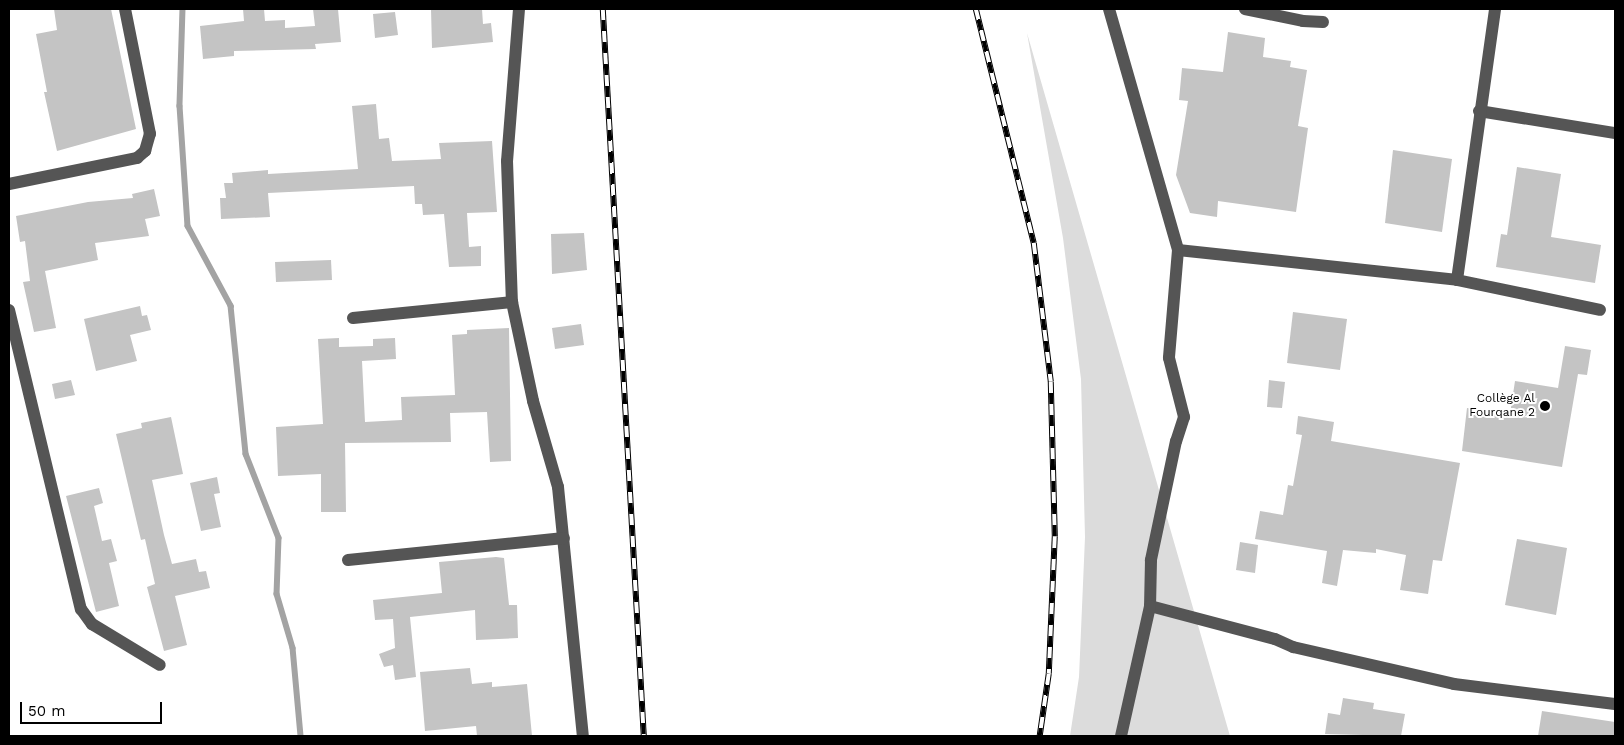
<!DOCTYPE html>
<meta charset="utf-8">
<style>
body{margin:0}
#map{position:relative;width:1624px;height:745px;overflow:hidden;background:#fff;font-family:"Work Sans",sans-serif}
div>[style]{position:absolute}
.green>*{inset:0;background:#dcdcdc}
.stream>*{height:5.5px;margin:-2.75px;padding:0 2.75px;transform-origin:2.75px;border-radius:2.75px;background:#a3a3a3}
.building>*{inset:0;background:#c4c4c4}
.minor>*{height:12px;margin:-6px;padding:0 6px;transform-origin:6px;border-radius:6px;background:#555}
.rail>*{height:5.5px;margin-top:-2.75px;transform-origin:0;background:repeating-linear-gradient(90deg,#fff 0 11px,#000 0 22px);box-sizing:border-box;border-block:1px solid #000}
.dots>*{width:14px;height:14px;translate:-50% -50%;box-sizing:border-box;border:2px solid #fff;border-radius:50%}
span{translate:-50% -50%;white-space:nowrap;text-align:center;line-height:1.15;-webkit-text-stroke:4px #fff;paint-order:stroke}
.poi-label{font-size:12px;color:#000}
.right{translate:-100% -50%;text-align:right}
.frame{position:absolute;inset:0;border:10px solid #000;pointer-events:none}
.scale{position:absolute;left:20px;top:702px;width:142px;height:22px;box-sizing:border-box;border:2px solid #000;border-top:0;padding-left:6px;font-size:15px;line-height:18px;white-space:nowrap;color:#000;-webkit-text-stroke:4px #fff;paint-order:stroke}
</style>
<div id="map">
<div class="green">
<i style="clip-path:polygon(1027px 33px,1230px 736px,1070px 736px,1079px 677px,1085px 537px,1081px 379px,1063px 238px)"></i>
</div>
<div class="stream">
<i style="left:183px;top:9px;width:97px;rotate:91.8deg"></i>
<i style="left:180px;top:106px;width:120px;rotate:86.2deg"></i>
<i style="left:188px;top:226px;width:91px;rotate:61.7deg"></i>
<i style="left:231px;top:306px;width:149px;rotate:84.2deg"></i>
<i style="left:246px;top:454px;width:90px;rotate:68.6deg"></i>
<i style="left:279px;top:538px;width:56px;rotate:92deg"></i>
<i style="left:277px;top:594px;width:56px;rotate:73.5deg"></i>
<i style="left:293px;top:648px;width:88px;rotate:84.8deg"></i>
</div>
<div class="building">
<i style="clip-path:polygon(54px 9px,111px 9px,136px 129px,57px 151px,44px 92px,47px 92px,36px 34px,57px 30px)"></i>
<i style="clip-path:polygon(243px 9px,264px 9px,265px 21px,285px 20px,285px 28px,315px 26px,313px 9px,338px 9px,341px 42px,315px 44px,316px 49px,234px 51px,234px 56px,203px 59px,200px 26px,244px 21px)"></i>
<i style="clip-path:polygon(431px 9px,482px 9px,483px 24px,491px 23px,493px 42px,432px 48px)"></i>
<i style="clip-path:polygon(395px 12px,398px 35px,375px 38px,373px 14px)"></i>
<i style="clip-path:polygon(1228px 32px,1265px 38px,1263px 57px,1291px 61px,1290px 67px,1307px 70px,1298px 126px,1308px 128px,1296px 212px,1218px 201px,1217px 217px,1190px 213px,1176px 175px,1188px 101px,1179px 100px,1182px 68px,1223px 72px)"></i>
<i style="clip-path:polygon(376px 104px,379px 139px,389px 138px,392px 161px,441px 159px,439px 143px,492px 141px,497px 212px,467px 213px,469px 247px,481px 246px,481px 266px,449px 267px,444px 214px,423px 215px,422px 204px,415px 204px,414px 186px,268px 193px,270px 217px,221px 219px,220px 198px,226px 198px,224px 183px,233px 183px,232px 173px,268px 170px,268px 174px,358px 169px,352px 106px)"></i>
<i style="clip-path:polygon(1393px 150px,1452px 159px,1442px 232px,1385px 223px)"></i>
<i style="clip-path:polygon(1517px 167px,1561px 174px,1551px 237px,1601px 245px,1595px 283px,1496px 267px,1501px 234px,1507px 235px)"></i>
<i style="clip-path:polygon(154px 189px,160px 216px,145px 219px,149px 236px,95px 243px,98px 260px,45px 271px,56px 328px,34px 332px,23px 282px,30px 281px,25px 241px,20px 242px,16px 216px,88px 202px,133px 198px,132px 194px)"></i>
<i style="clip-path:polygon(584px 233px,587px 270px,552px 274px,551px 234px)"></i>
<i style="clip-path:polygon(331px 260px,332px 280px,276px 282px,275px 262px)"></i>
<i style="clip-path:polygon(140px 306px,142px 316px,147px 315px,151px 330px,130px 335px,137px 361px,96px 371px,84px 319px)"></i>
<i style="clip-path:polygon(1293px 312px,1347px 319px,1340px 370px,1287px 363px)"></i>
<i style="clip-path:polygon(581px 324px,584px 345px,555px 349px,552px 328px)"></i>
<i style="clip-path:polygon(509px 328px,511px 461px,490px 462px,487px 412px,450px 413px,451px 442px,345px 443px,346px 512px,321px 512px,321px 474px,278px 476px,276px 427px,323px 424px,318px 339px,339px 338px,339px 347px,373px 346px,373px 339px,395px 338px,396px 359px,362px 361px,365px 422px,402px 420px,401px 397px,455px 395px,452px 335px,467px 334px,467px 330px)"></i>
<i style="clip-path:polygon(1565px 346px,1591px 350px,1587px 375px,1578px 374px,1562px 467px,1462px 451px,1467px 408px,1510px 414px,1515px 381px,1558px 388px)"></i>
<i style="clip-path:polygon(71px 380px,75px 395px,55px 399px,52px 384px)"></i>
<i style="clip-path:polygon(1269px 380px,1285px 382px,1282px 408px,1267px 407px)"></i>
<i style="clip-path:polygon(1298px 416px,1334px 422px,1331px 441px,1460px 463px,1442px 561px,1433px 560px,1428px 594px,1400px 590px,1406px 555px,1376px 549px,1376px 553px,1343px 550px,1337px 586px,1322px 583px,1327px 551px,1255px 539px,1260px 511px,1283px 515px,1288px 485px,1293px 486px,1302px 435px,1296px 434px)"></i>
<i style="clip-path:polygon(171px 417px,183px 474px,152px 480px,164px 535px,172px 564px,196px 559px,199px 572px,206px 571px,210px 588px,175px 596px,187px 645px,164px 651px,147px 587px,155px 584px,145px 539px,141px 540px,116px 434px,142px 428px,141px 423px)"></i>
<i style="clip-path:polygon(217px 477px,220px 493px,214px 494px,221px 527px,201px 531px,190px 483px)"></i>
<i style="clip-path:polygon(99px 488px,103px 503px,94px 506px,102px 541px,111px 539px,117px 561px,109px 563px,119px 606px,96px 612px,66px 496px)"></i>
<i style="clip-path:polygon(1517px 539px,1567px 548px,1556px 615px,1505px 605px)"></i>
<i style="clip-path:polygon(1240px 542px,1258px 545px,1255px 573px,1236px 570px)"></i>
<i style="clip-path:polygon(496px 557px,504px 558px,509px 605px,517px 605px,518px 638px,476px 640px,475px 610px,410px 617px,416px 677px,395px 680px,393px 665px,384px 667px,379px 654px,395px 648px,393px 619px,375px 620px,373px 600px,442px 593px,439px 562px)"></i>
<i style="clip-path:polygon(470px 668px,472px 684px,492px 682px,492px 687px,527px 684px,532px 736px,477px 736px,476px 726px,425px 731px,420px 672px)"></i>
<i style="clip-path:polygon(1343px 698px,1374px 703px,1373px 709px,1405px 714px,1401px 736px,1325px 734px,1328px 713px,1340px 715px)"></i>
<i style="clip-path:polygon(1542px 711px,1615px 722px,1615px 736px,1538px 736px)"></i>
</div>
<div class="minor">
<i style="left:519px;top:9px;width:152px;rotate:94.5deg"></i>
<i style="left:507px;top:161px;width:141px;rotate:88deg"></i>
<i style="left:512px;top:302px;width:101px;rotate:78deg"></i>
<i style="left:533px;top:401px;width:90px;rotate:73.8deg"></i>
<i style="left:558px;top:487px;width:250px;rotate:84.3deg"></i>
<i style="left:1109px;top:9px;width:251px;rotate:74deg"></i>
<i style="left:1178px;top:250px;width:108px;rotate:94.8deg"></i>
<i style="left:1169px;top:358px;width:61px;rotate:75.7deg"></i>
<i style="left:1184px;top:417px;width:25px;rotate:108deg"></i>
<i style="left:1176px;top:441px;width:122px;rotate:101.9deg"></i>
<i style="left:1151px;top:560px;width:46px;rotate:91.2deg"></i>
<i style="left:1150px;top:606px;width:129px;rotate:14.8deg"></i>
<i style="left:1275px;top:639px;width:20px;rotate:24deg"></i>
<i style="left:1293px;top:647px;width:165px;rotate:12.9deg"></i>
<i style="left:1454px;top:684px;width:162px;rotate:7.1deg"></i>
<i style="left:1245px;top:9px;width:59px;rotate:11.7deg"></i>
<i style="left:1303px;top:21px;width:20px;rotate:3deg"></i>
<i style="left:1479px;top:111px;width:138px;rotate:9.2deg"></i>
<i style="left:9px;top:184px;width:131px;rotate:-11.5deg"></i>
<i style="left:137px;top:158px;width:11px;rotate:-41deg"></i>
<i style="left:145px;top:151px;width:18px;rotate:-74deg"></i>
<i style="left:150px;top:134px;width:127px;rotate:-101.3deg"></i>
<i style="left:1178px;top:250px;width:281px;rotate:6.1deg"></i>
<i style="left:1457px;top:280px;width:146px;rotate:11.8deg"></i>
<i style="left:1457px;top:280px;width:274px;rotate:-82deg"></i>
<i style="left:9px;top:310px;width:308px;rotate:76.5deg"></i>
<i style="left:81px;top:609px;width:19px;rotate:54deg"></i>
<i style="left:92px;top:624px;width:79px;rotate:31.1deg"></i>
<i style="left:353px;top:318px;width:160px;rotate:-5.7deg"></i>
<i style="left:348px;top:560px;width:217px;rotate:-5.8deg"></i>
<i style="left:1121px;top:736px;width:133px;rotate:-77.4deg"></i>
</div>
<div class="rail">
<i style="left:603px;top:9px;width:728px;rotate:86.77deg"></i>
<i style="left:976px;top:9px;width:241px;rotate:76.1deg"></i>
<i style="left:1034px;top:243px;width:140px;rotate:83deg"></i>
<i style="left:1051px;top:382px;width:155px;rotate:88.5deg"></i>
<i style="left:1055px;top:537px;width:137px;rotate:92.5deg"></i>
<i style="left:1049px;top:674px;width:63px;rotate:98.3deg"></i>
</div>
<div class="dots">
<i style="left:1545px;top:406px;background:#000"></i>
</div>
<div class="poi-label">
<span class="right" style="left:1535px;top:406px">Collège Al<br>Fourqane 2</span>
</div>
<div class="frame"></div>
<div class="scale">50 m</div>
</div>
